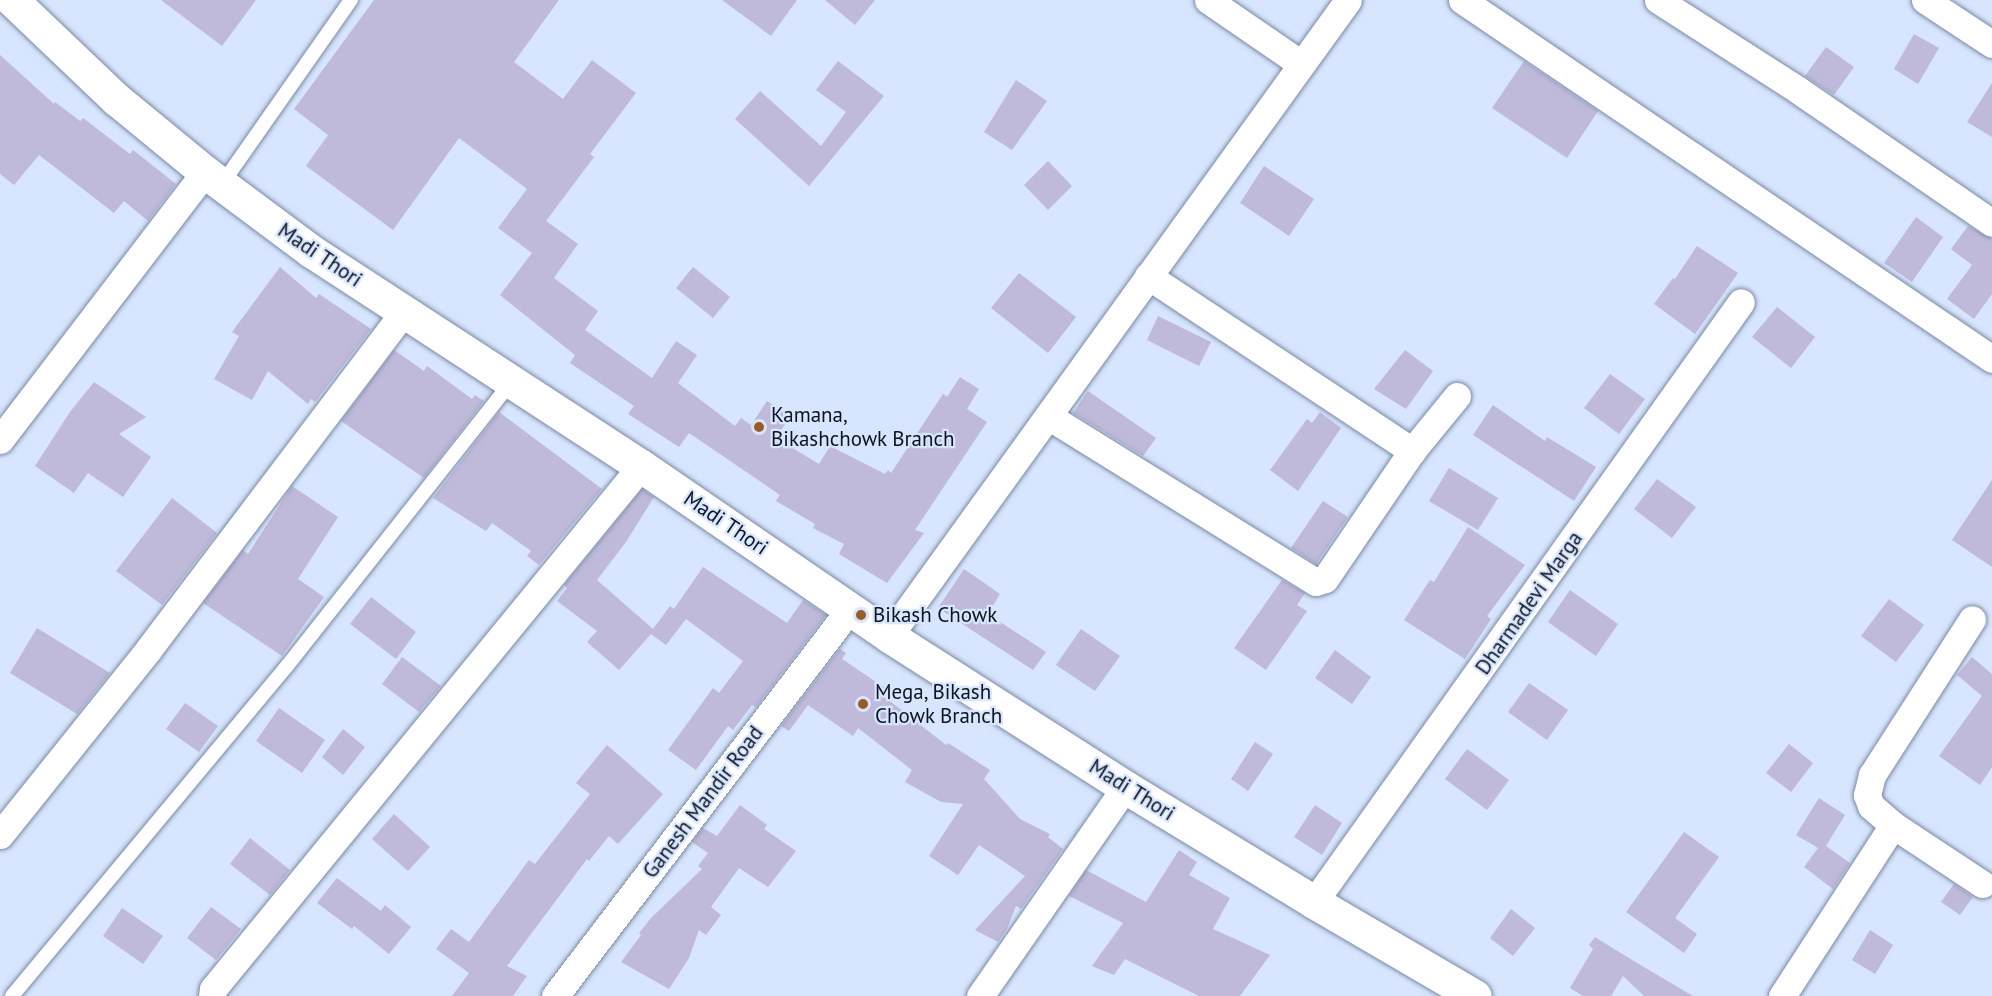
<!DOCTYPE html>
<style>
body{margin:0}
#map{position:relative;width:1992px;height:996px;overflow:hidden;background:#d7e5fe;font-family:"PT Sans",sans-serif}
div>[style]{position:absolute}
.building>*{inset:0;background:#bfb9da}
.roads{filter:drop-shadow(0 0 2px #7989a5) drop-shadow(0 0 2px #7989a5)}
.lane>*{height:14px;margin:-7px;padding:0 7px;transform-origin:7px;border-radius:7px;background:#fff}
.street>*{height:27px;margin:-13.5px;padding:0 13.5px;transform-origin:13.5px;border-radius:13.5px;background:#fff}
.secondary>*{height:33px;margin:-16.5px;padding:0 16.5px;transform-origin:16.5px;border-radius:16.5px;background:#fff}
.dots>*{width:16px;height:16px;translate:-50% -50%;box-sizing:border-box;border:3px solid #d7e5fe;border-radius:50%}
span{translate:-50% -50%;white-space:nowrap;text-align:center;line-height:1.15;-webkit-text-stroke:4.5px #d7e5fe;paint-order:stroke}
.street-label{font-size:21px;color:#0e141e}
.poi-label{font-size:21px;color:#0e141e}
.left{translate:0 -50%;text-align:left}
</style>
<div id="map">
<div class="building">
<i style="clip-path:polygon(161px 0,256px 0,222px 46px)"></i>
<i style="clip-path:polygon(374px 0,559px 0,514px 62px,563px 99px,592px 60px,636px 93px,590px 154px,594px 157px,546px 221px,578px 244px,554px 278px,598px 311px,585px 330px,652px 378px,676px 341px,697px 355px,678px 383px,735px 426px,741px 418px,751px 425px,767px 401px,790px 416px,776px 438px,819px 464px,830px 446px,885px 474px,888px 470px,891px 473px,943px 394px,947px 397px,960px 377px,979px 389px,967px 409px,987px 422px,915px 530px,924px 533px,887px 583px,839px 554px,844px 544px,813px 528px,815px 524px,776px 501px,780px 495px,689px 433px,679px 447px,628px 414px,634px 406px,570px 363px,575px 355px,500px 295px,532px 253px,498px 228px,527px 189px,459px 138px,393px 230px,306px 166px,328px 135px,294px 109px)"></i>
<i style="clip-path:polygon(722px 0,797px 0,771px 36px)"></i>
<i style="clip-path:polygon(825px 0,875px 0,855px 25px)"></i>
<i style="clip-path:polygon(1914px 34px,1939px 48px,1918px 84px,1894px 69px)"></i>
<i style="clip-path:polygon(1826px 47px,1854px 67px,1834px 95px,1805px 76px)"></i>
<i style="clip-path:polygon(0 55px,54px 104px,55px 102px,80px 121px,83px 118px,130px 154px,133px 150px,176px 184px,148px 221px,124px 201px,114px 213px,39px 155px,14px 185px,0 174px)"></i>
<i style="clip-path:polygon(838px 61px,884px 96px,809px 186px,735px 119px,760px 91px,821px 146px,846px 112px,816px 90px)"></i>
<i style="clip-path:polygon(1524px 61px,1598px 111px,1567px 158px,1492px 108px)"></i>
<i style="clip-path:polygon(1016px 80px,1047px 101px,1012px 150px,984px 132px)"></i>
<i style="clip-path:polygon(1992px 83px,1992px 137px,1967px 122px)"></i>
<i style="clip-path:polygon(1048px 161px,1072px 186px,1048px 210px,1024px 185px)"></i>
<i style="clip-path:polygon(1264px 166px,1314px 199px,1289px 236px,1240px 203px)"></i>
<i style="clip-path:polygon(1916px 217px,1943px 237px,1912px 282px,1884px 263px)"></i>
<i style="clip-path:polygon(1968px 226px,1992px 239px,1992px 294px,1974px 319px,1947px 299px,1972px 265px,1951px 249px)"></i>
<i style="clip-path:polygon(1697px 246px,1738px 273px,1695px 334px,1654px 304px,1673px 278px,1675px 279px)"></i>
<i style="clip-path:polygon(280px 267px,316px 298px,319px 294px,371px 329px,315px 402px,311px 399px,308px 404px,268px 371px,252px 400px,214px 379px,239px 336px,232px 332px)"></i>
<i style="clip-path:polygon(693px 267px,730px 297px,713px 318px,676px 288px)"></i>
<i style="clip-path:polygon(1019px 273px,1076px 317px,1048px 353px,991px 308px)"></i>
<i style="clip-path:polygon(1777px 307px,1815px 337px,1791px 368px,1752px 337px)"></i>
<i style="clip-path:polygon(1158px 316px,1211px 342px,1199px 366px,1147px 340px)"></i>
<i style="clip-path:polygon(394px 350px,424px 371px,427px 366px,472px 399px,475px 395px,484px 401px,424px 478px,341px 421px)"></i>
<i style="clip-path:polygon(1405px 350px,1433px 371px,1406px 409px,1374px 389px)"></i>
<i style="clip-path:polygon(1610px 374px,1645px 399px,1619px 434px,1584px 408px)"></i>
<i style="clip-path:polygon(94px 382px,146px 417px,119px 434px,151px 457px,123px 497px,88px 473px,74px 493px,35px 466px,70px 412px)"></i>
<i style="clip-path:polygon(1088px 391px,1156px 438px,1143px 456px,1073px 413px)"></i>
<i style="clip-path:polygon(1493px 405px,1545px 441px,1547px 437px,1596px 467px,1574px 501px,1473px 435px)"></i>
<i style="clip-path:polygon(499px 412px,602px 489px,539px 565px,527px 556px,531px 551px,492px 523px,486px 531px,433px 498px)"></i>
<i style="clip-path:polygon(1320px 412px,1341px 428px,1298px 491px,1270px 470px,1307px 419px,1312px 423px)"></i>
<i style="clip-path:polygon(1449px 468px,1498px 498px,1478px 530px,1429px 501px)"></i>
<i style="clip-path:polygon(1657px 479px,1696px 507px,1672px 538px,1634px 509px)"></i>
<i style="clip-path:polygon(1992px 480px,1992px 567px,1952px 540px)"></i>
<i style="clip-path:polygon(292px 486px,338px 517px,298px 579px,324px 597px,282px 656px,203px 603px,243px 550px,248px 554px)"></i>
<i style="clip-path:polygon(642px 489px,654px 497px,626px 542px,597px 580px,653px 629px,670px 606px,674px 609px,703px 567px,787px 623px,803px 600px,826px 615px,756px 707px,752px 705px,733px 730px,728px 726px,696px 770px,668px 750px,713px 688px,719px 693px,743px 661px,686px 619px,666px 645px,651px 634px,619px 670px,587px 642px,597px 631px,557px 601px,567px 588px,564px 585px)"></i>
<i style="clip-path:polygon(172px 498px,217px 533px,162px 605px,116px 571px)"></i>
<i style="clip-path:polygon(1323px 501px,1348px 517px,1316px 564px,1291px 548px)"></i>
<i style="clip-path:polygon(1468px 527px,1525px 565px,1487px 616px,1491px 619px,1465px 659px,1404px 620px,1430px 580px,1434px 582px)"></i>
<i style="clip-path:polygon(964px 569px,1000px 594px,988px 614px,1046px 652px,1033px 670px,938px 608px)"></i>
<i style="clip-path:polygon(1282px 580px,1305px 593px,1297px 605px,1307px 611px,1266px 670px,1234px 648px)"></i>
<i style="clip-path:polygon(1570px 590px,1618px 624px,1596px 656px,1548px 622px)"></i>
<i style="clip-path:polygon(371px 597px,416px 632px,396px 659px,350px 624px)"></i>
<i style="clip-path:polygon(1889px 599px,1924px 625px,1896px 662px,1861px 636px)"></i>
<i style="clip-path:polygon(37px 628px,110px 673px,77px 714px,10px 673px)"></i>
<i style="clip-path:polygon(1081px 629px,1120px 656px,1095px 691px,1056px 665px)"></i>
<i style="clip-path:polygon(840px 649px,846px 653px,842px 659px,885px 688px,881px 694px,946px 745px,948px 743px,990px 770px,984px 779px,1020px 819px,1050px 834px,1048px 837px,1063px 849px,1021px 909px,1016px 906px,1007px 929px,998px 942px,975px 930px,1025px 876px,979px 845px,958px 875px,929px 856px,963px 804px,941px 802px,905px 782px,912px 770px,858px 728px,853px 736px,808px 705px,789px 731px,781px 726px)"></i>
<i style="clip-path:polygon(1335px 650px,1371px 677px,1352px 704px,1315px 678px)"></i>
<i style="clip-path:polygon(402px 657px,441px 686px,419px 712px,382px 684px)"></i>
<i style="clip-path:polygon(1972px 657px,1992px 674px,1992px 767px,1980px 785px,1939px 756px,1982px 696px,1957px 675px)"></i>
<i style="clip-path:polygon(1529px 683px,1568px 710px,1547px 740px,1508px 712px)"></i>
<i style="clip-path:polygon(185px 703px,218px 726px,199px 752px,166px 729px)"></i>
<i style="clip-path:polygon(279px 708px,325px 740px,302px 773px,256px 741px)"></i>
<i style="clip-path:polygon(343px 729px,365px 747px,343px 775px,322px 757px)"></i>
<i style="clip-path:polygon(1255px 742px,1273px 754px,1248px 791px,1231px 779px)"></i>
<i style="clip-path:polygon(1789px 744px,1813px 763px,1791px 792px,1766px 773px)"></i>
<i style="clip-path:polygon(607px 745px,663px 794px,618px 844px,609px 836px,589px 861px,587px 859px,507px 966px,527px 976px,513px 996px,452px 996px,469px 973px,436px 949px,451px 929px,469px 942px,529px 860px,535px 864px,590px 794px,576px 783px)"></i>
<i style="clip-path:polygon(1467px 749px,1509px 780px,1487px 810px,1445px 779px)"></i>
<i style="clip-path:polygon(1819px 798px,1845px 815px,1826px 846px,1850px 863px,1833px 889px,1804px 867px,1818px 848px,1796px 835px)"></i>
<i style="clip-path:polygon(740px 805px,767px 825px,764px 829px,796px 851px,768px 887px,739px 868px,711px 907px,721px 915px,706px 935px,699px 930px,689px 958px,669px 989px,621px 962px,641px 935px,639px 933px,651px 918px,702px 869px,698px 866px,708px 853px,692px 842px,703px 828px,717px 836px)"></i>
<i style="clip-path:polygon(1315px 805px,1342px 823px,1322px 855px,1294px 837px)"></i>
<i style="clip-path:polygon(394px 814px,430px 847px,408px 871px,372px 839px)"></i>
<i style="clip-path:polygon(1684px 832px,1719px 857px,1675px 918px,1697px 934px,1684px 953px,1626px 912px)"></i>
<i style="clip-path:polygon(250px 838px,290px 870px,270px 895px,230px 864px)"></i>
<i style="clip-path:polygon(1179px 850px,1197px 862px,1189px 875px,1230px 898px,1213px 929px,1270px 955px,1240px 996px,1199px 996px,1125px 959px,1114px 975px,1092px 966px,1123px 923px,1069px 896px,1086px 870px,1146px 902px)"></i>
<i style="clip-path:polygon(337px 878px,381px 911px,385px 905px,411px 927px,389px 954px,354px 926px,352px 929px,317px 903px)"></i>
<i style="clip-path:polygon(1954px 884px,1973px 897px,1960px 915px,1941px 902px)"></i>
<i style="clip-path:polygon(211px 907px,241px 929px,216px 960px,187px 938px)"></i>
<i style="clip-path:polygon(122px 908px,163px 936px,143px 964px,103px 936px)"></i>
<i style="clip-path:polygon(1511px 909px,1535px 928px,1513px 956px,1490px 938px)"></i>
<i style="clip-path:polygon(1870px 930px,1893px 945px,1875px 974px,1852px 960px)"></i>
<i style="clip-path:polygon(1595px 937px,1632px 960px,1693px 996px,1644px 996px,1623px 976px,1611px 996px,1583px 996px,1570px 988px,1593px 949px,1589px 945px)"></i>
</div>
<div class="roads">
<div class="lane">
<i style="left:222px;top:184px;width:225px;rotate:-55deg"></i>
<i style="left:12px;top:996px;width:430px;rotate:-50.2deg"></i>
<i style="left:287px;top:666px;width:362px;rotate:-51.7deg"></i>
</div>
<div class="street">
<i style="left:1208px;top:0;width:113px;rotate:34.5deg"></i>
<i style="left:1462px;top:0;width:640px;rotate:34.11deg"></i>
<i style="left:1658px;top:0;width:166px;rotate:32.7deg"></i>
<i style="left:1798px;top:90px;width:235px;rotate:34.4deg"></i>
<i style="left:1925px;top:0;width:80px;rotate:33.3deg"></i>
<i style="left:1148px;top:276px;width:317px;rotate:33.5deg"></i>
<i style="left:1048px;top:416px;width:315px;rotate:31.8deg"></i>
<i style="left:1316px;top:582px;width:9px;rotate:-18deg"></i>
<i style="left:1325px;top:579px;width:155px;rotate:-55.8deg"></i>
<i style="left:1412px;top:451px;width:71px;rotate:-50.7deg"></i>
<i style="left:0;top:440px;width:337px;rotate:-52.6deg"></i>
<i style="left:889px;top:636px;width:784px;rotate:-54.18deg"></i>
<i style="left:1893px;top:825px;width:107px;rotate:33.5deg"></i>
<i style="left:0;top:835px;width:237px;rotate:-51.3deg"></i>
<i style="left:148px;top:650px;width:425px;rotate:-52.9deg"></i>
<i style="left:1314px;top:902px;width:736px;rotate:-54.56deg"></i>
<i style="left:212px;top:996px;width:7px;rotate:-82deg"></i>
<i style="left:213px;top:989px;width:676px;rotate:-50.7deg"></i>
<i style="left:555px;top:996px;width:488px;rotate:-52.7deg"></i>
<i style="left:980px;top:996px;width:254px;rotate:-55.2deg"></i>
<i style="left:1782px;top:996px;width:204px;rotate:-57deg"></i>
<i style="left:1893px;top:825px;width:29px;rotate:-139deg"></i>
<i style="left:1871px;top:806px;width:12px;rotate:-110deg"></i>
<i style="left:1867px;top:795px;width:21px;rotate:-76deg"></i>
<i style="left:1872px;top:775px;width:185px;rotate:-57.3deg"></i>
</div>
<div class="secondary">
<i style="left:12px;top:0;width:144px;rotate:43.6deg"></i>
<i style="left:116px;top:99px;width:115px;rotate:39.4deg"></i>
<i style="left:205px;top:172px;width:132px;rotate:36.7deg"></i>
<i style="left:311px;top:251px;width:394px;rotate:33.1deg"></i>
<i style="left:641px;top:466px;width:301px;rotate:34.4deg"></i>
<i style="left:889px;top:636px;width:280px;rotate:32.6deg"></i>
<i style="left:1125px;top:787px;width:221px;rotate:31.3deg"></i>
<i style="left:1314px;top:902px;width:186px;rotate:30.3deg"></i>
</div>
</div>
<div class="dots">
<i style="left:759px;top:427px;background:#9b5b24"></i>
<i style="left:861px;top:615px;background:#9b5b24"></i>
<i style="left:863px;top:704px;background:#9b5b24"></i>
</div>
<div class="street-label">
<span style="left:320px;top:255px;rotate:34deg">Madi Thori</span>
<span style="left:726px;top:523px;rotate:34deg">Madi Thori</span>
<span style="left:1529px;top:603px;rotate:-55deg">Dharmadevi Marga</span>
<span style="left:1132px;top:790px;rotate:32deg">Madi Thori</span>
<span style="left:703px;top:802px;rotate:-53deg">Ganesh Mandir Road</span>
</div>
<div class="poi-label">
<span class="left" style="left:771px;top:427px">Kamana,<br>Bikashchowk Branch</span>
<span class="left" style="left:873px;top:615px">Bikash Chowk</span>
<span class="left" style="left:875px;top:704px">Mega, Bikash<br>Chowk Branch</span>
</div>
</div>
